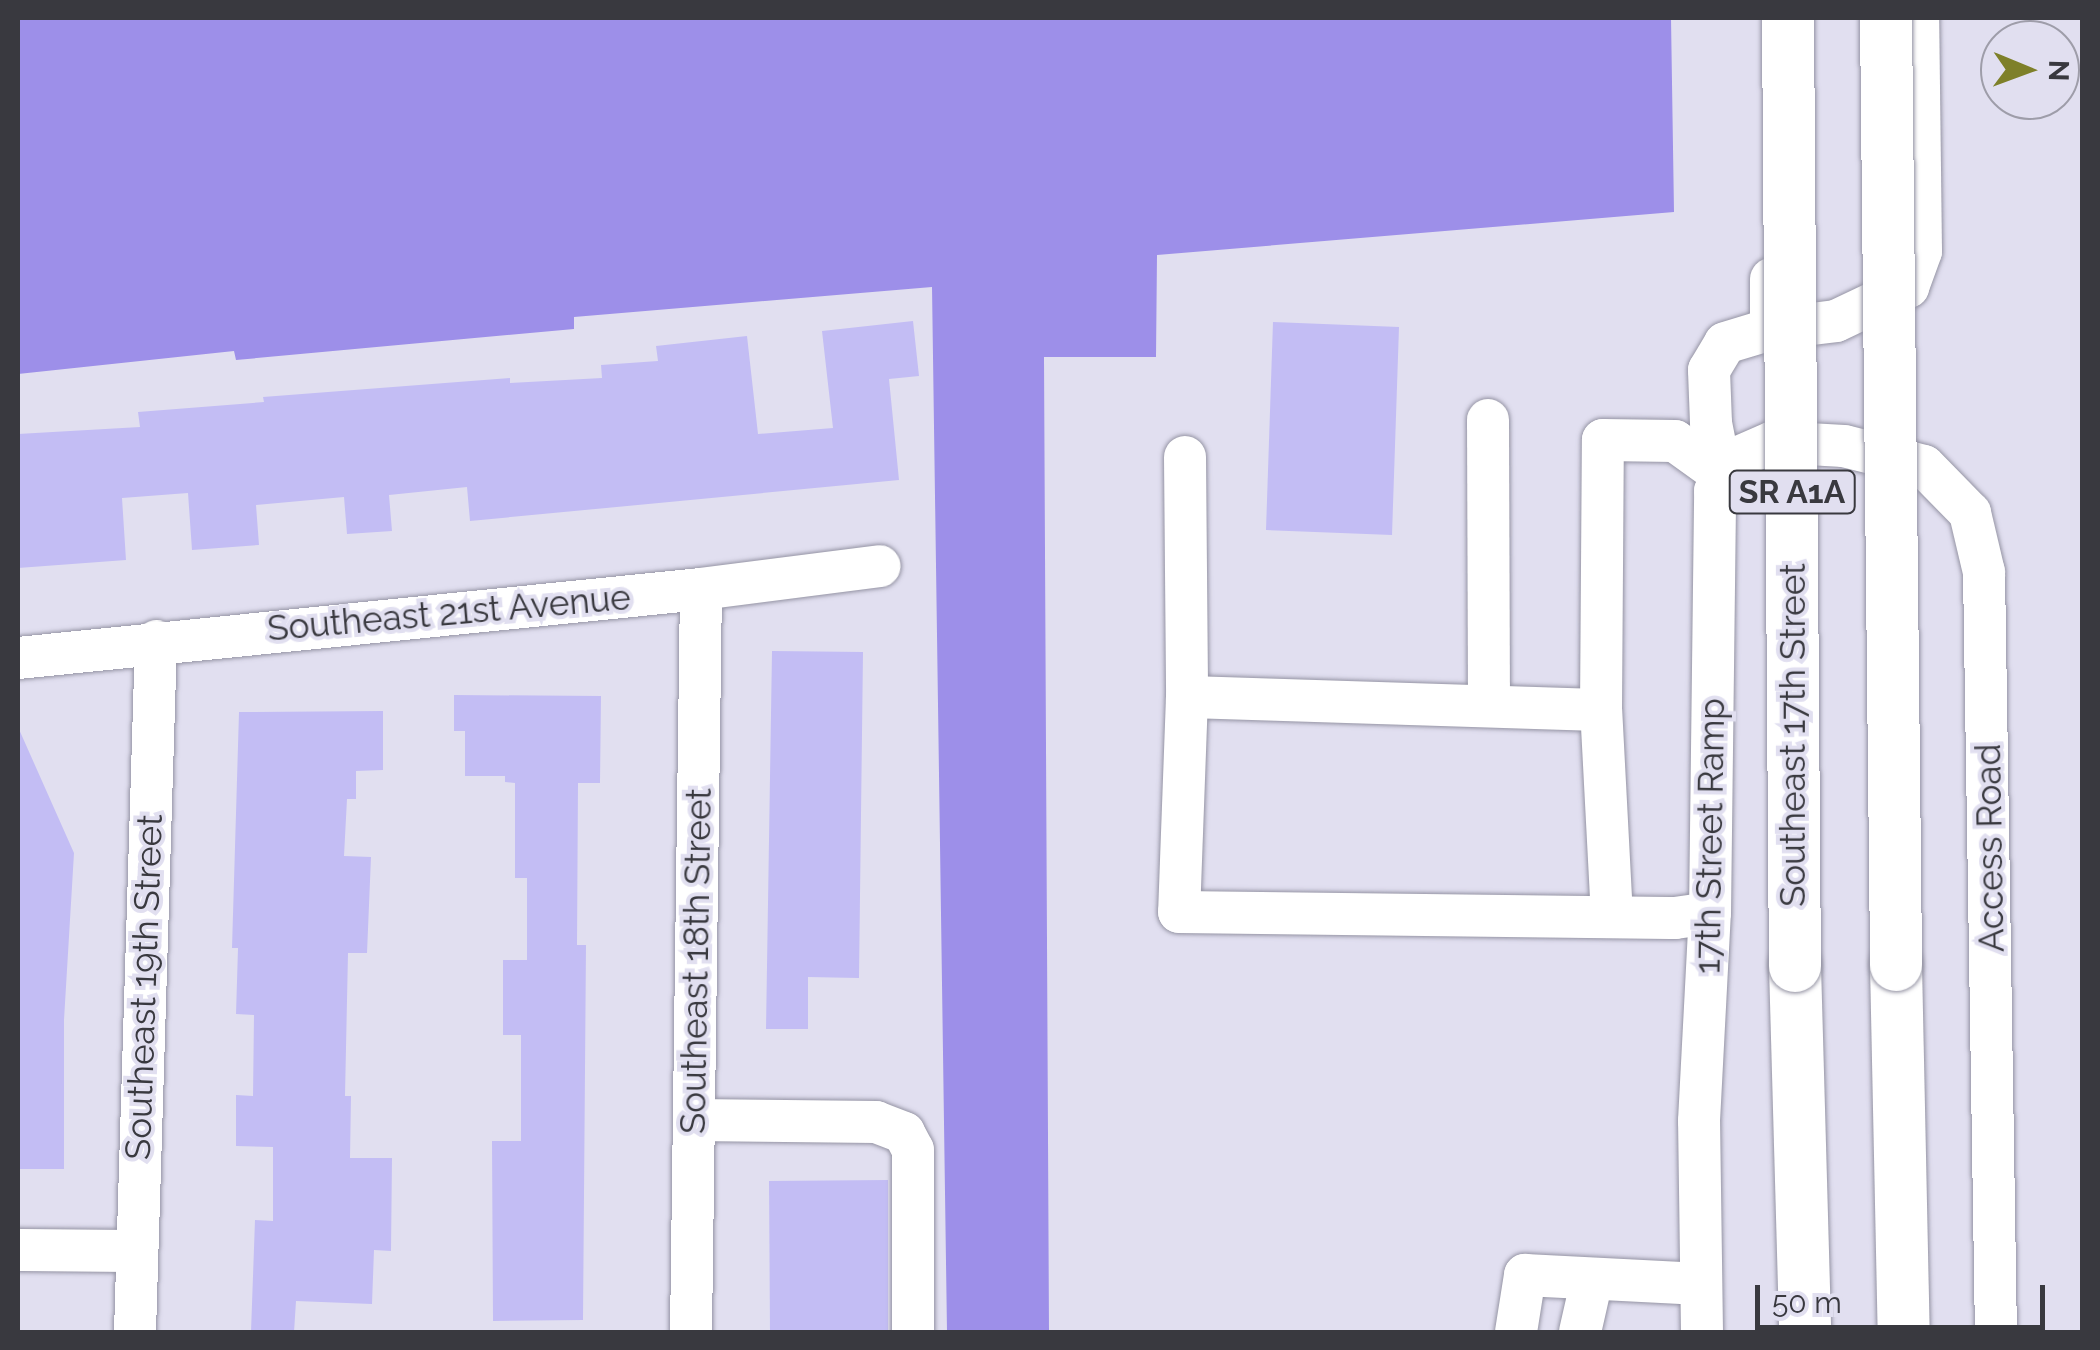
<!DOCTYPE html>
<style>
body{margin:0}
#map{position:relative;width:2100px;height:1350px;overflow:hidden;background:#e1dff0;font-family:Raleway,sans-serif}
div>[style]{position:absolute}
.water>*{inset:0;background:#9d8fe9}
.building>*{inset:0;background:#c3bdf4}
.roads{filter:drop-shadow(0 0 2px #9594a4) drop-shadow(0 0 2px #9594a4)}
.minor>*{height:42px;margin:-21px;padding:0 21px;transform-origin:21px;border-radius:21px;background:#fff}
.major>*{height:52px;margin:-26px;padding:0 26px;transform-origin:26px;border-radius:26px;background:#fff}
.bridges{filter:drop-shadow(0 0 2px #9594a4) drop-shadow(0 0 2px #9594a4)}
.major-bridge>*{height:52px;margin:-26px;padding:0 26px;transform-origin:26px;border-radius:26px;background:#fff}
span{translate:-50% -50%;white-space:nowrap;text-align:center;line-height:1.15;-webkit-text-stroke:8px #e1dff0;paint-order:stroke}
.shield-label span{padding:2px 8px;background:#e1dff0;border:2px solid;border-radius:8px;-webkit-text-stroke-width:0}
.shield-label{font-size:32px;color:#39393f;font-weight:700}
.street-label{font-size:35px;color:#39393f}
.frame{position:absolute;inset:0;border:20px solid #39393f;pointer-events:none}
.north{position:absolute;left:1980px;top:20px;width:100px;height:100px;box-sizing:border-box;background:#e1dff0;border:2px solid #9e9da9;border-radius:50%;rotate:91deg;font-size:28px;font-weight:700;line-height:40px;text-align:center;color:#39393f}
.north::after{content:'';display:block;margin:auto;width:35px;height:45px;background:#7e8029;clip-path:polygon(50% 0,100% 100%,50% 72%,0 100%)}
.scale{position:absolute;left:1755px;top:1285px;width:290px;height:45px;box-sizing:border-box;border:5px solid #39393f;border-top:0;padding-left:12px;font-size:30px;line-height:35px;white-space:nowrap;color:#39393f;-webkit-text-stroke:8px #e1dff0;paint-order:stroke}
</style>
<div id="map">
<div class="water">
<i style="clip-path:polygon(18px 18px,1671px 18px,1674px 212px,1157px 255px,1156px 357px,1044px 357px,1049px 1332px,947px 1332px,932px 287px,574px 317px,574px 329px,236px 360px,234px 351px,18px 374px)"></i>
</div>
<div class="building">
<i style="clip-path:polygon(913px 321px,919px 376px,889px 379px,899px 480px,470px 521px,467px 487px,389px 495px,392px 531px,347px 534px,344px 497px,256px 505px,259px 545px,192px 550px,188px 493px,122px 498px,126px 560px,18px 568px,18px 434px,140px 427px,138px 412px,264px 402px,263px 397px,510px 378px,510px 383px,602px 378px,601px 365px,658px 361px,656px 346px,747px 336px,758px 434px,833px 428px,822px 331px)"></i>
<i style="clip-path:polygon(1273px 322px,1399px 327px,1392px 535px,1266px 530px)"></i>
<i style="clip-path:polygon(772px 651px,863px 652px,859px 978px,808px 977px,808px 1029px,766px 1029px)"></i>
<i style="clip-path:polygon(454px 695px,601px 696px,600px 783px,578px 783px,577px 945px,586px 945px,583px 1320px,493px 1321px,492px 1141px,521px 1141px,521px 1035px,503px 1035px,503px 960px,527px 960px,527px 878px,515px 878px,515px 783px,505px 782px,505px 776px,465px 776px,465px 731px,454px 731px)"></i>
<i style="clip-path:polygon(383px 711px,383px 770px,356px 771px,356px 799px,347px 799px,344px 856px,371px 857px,367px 953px,348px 953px,345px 1096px,351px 1096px,350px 1158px,392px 1158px,391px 1251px,374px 1250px,372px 1304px,296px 1301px,294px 1332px,251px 1332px,255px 1220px,273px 1221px,273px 1147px,236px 1146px,236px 1095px,253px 1096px,254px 1015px,236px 1014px,238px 948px,232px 948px,239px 712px)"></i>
<i style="clip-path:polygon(18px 727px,74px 853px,64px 1020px,64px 1169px,18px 1169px)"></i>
<i style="clip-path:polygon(888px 1180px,888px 1332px,770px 1332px,769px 1181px)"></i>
</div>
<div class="roads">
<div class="minor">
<i style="left:1771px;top:329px;width:65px;rotate:-7deg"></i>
<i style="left:1836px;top:321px;width:80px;rotate:-25.3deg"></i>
<i style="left:1908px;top:287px;width:38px;rotate:-70deg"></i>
<i style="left:1921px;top:251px;width:233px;rotate:-90.7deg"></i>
<i style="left:1488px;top:420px;width:286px;rotate:89.8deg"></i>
<i style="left:1185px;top:457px;width:240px;rotate:89.5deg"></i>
<i style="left:1187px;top:697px;width:215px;rotate:92.1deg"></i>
<i style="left:1179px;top:912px;width:496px;rotate:0.7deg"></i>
<i style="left:1675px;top:918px;width:35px;rotate:-8deg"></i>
<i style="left:1721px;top:474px;width:52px;rotate:-101.1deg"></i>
<i style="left:1711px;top:423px;width:53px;rotate:-92.2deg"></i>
<i style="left:1709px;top:370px;width:31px;rotate:-59deg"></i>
<i style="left:1725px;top:343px;width:48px;rotate:-16.9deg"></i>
<i style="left:1771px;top:329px;width:50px;rotate:-90deg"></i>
<i style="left:18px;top:658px;width:686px;rotate:-5.77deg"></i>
<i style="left:701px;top:589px;width:180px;rotate:-7.3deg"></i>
<i style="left:1187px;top:697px;width:414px;rotate:1.8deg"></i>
<i style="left:1612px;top:917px;width:207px;rotate:-93deg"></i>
<i style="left:1601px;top:710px;width:270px;rotate:-89.6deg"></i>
<i style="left:1603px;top:440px;width:72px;rotate:0.8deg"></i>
<i style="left:1675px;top:441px;width:57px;rotate:35.7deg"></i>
<i style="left:694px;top:1120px;width:182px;rotate:0.6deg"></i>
<i style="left:876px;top:1122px;width:30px;rotate:21deg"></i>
<i style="left:904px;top:1133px;width:19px;rotate:62deg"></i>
<i style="left:913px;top:1150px;width:182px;rotate:90deg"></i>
<i style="left:18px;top:1250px;width:117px;rotate:0.5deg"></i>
<i style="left:135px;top:1332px;width:691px;rotate:-88.26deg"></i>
<i style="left:691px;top:1332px;width:743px;rotate:-89.23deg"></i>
<i style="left:1516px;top:1332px;width:58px;rotate:-81deg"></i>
<i style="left:1525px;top:1275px;width:176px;rotate:2.9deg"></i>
<i style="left:1580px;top:1332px;width:54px;rotate:-77.2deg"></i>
<i style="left:1702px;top:1332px;width:211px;rotate:-90.8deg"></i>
<i style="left:1699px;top:1121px;width:208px;rotate:-87deg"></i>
<i style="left:1710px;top:913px;width:422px;rotate:-89.3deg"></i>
<i style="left:1715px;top:491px;width:35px;rotate:-61deg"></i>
<i style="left:1732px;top:460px;width:45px;rotate:-23.7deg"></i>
<i style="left:1773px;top:442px;width:71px;rotate:3.2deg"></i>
<i style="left:1844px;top:446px;width:82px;rotate:14deg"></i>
<i style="left:1924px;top:466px;width:66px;rotate:45.6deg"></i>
<i style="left:1970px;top:513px;width:61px;rotate:76.7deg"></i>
<i style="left:1984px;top:572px;width:760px;rotate:89.1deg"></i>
</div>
<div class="major">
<i style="left:1896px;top:965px;width:367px;rotate:88.8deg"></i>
<i style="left:1795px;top:966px;width:366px;rotate:88.4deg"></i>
</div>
</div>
<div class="bridges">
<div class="major-bridge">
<i style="left:1788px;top:18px;width:948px;rotate:89.58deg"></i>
<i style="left:1886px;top:18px;width:947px;rotate:89.39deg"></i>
</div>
</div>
<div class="shield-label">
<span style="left:1792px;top:492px">SR A1A</span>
</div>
<div class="street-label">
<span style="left:449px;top:613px;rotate:-5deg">Southeast 21st Avenue</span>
<span style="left:1793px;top:735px;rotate:-90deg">Southeast 17th Street</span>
<span style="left:1710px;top:836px;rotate:-89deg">17th Street Ramp</span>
<span style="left:1990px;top:848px;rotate:-91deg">Access Road</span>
<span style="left:696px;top:961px;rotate:-89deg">Southeast 18th Street</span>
<span style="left:144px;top:987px;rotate:-88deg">Southeast 19th Street</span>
</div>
<div class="frame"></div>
<div class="north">N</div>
<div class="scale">50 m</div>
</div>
